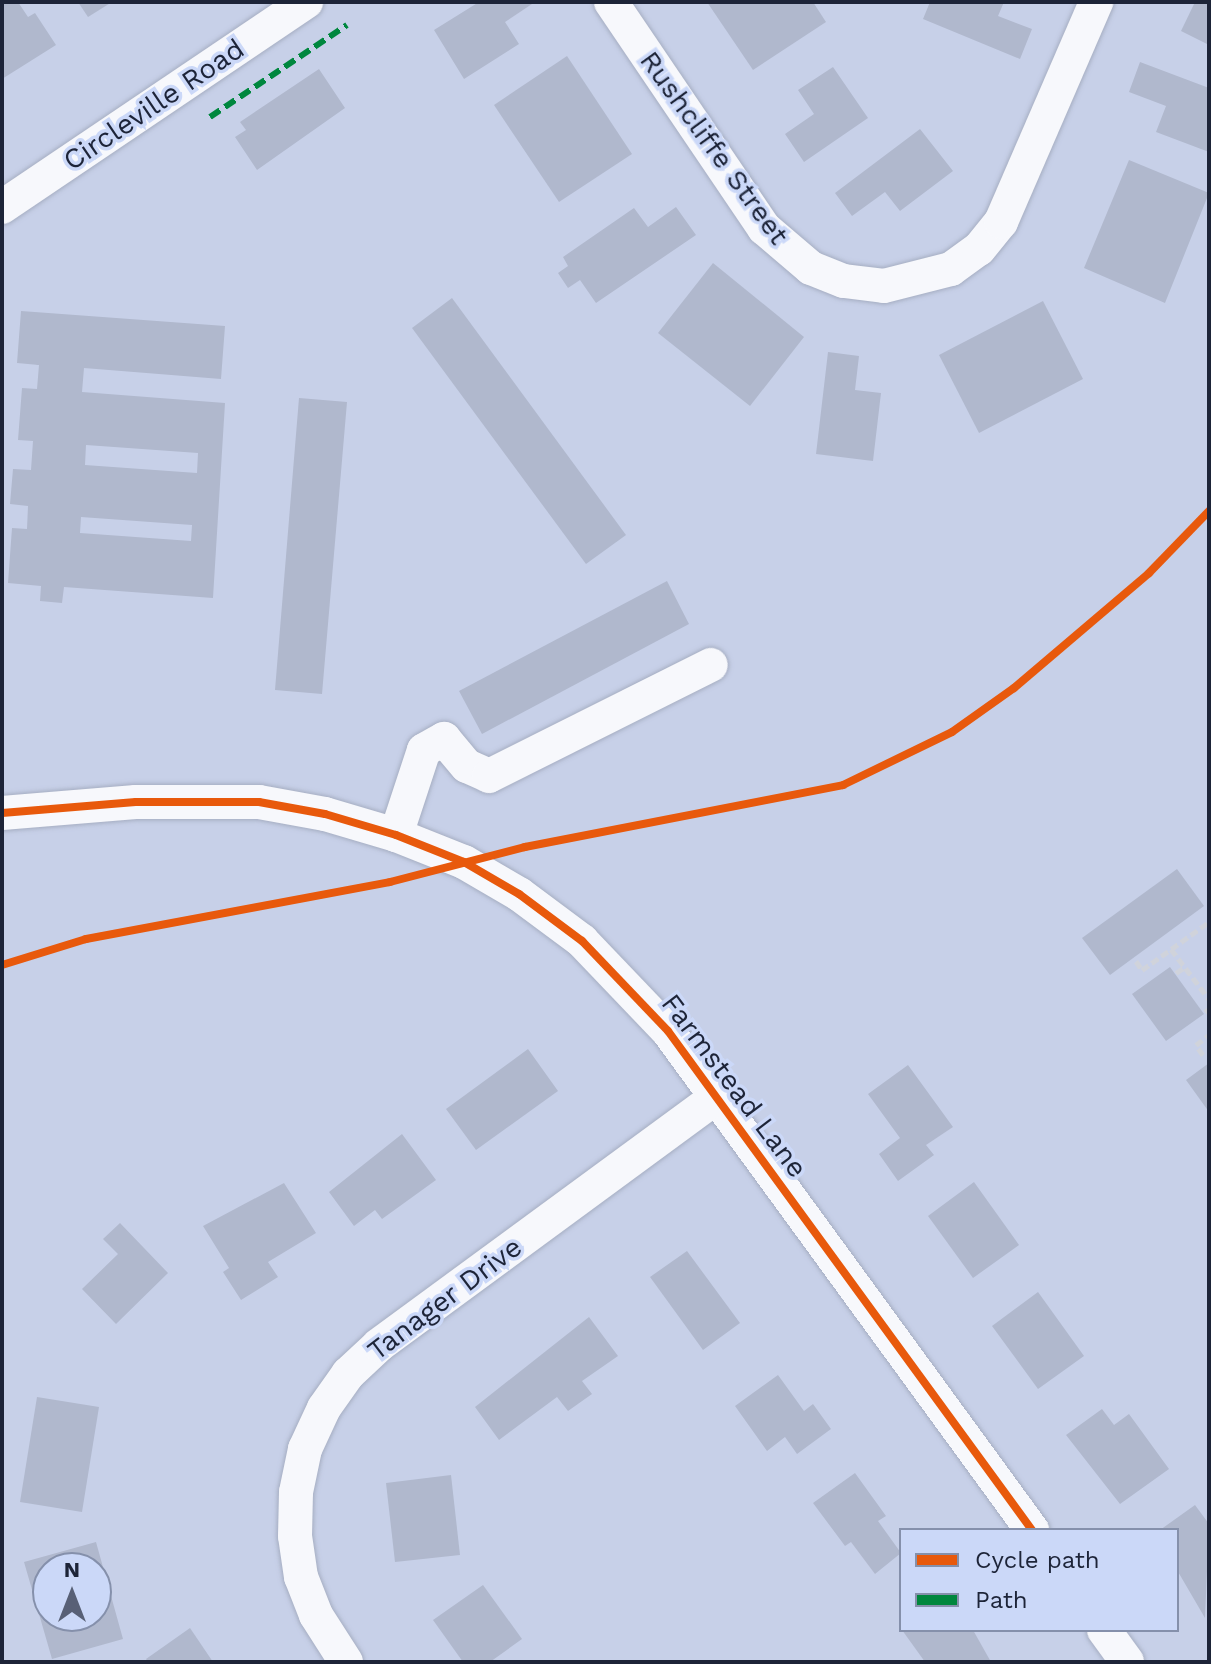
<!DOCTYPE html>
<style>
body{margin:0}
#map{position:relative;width:1211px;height:1664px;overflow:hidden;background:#c7d0e8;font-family:"Work Sans",sans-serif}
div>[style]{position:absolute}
.building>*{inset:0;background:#b0b8cd}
.path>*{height:5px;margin-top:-2.5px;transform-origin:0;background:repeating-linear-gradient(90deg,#d0d3db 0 8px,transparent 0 12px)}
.roads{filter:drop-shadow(0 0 2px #a6aec2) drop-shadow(0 0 2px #a6aec2)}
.minor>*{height:34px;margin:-17px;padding:0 17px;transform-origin:17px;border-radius:17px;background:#f7f8fc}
.quiet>*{height:6px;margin-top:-3px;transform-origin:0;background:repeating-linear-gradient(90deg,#00873e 0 12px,transparent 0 18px)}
.cycleway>*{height:8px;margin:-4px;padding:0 4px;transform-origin:4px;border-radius:4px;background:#e8590c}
span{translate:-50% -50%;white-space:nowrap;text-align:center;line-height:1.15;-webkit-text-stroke:7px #cbd8f8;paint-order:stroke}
.street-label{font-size:28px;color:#1d2438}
.frame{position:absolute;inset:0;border:4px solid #1d2438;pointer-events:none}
.legend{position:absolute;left:899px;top:1528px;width:280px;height:104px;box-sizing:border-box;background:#cbd8f8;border:2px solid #8590ab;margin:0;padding:10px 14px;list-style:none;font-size:24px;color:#1d2438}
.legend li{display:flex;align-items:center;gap:16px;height:40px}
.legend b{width:40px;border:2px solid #8590ab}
.north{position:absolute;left:32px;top:1552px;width:80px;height:80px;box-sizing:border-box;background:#cbd8f8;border:2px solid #8590ab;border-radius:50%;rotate:0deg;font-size:22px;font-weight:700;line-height:32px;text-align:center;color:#1d2438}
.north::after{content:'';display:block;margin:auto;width:28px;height:36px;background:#586076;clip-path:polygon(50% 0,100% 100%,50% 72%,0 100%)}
</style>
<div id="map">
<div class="building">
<i style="clip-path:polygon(2px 2px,18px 2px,28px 17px,35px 13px,56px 45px,2px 79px)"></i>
<i style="clip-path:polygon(78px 2px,112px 2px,88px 17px)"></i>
<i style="clip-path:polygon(479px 2px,535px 2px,505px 22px,519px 44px,464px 79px,434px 30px)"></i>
<i style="clip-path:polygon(707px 2px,813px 2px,826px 22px,753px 70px)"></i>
<i style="clip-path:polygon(930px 2px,1004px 2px,998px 16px,1032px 29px,1020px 59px,923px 19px)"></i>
<i style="clip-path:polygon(1195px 2px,1209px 2px,1209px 45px,1181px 31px)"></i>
<i style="clip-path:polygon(567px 56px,632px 154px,559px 202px,494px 105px)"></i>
<i style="clip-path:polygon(1140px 62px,1209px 88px,1209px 152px,1156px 132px,1166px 106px,1129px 92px)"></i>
<i style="clip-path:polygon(833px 67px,868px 118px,804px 162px,785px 134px,814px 114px,798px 90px)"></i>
<i style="clip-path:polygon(319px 69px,345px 108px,257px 170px,235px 137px,246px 130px,240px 122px)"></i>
<i style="clip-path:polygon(920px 129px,953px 171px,900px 211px,885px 192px,852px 216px,835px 193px)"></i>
<i style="clip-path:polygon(1129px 160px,1209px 193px,1165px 303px,1084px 268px)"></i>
<i style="clip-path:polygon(676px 207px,696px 235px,596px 303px,580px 280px,568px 288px,558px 273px,568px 266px,563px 257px,634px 208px,648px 227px)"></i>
<i style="clip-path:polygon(713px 263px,804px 337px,750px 406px,658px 333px)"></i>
<i style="clip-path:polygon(452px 298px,626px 535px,586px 564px,412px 328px)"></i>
<i style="clip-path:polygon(1043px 301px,1083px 379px,979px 433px,939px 355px)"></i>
<i style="clip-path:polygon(evenodd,21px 311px,225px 326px,221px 379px,84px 368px,82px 392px,225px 403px,213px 598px,64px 587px,62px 603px,40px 601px,41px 586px,8px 583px,12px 528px,27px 529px,28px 506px,10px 504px,13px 469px,31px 470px,33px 441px,18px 440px,22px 388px,37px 389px,39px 365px,17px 363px,21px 311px,86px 445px,198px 453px,197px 473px,85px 465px,86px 445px,21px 311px,81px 517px,192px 525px,191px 541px,80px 533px,81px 517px)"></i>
<i style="clip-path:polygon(828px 352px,859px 356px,855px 390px,881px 393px,873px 461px,816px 454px)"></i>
<i style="clip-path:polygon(299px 398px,347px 402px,322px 694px,275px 690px)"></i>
<i style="clip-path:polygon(667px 581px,689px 624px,482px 734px,459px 691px)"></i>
<i style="clip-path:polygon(1177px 869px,1204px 906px,1110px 975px,1082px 938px)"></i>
<i style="clip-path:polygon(1170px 967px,1204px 1014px,1166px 1041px,1132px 994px)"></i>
<i style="clip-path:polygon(528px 1049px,558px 1091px,476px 1150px,446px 1109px)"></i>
<i style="clip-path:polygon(1209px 1063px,1209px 1112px,1186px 1080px)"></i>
<i style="clip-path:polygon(908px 1065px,953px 1127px,926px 1145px,934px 1155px,898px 1181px,879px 1154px,900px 1138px,868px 1094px)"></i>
<i style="clip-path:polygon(402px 1134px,436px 1180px,382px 1219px,375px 1210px,354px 1226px,329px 1192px)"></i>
<i style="clip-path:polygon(974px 1182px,1019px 1245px,973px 1278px,928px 1216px)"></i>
<i style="clip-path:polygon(284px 1183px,316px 1233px,268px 1262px,278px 1277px,241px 1300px,223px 1272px,229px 1268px,203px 1226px)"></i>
<i style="clip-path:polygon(120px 1223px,168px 1273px,116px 1324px,82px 1289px,118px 1254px,103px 1239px)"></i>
<i style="clip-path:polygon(687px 1251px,740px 1323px,703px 1350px,650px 1277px)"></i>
<i style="clip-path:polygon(1038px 1292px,1084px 1356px,1038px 1389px,992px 1326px)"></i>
<i style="clip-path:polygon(589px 1317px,618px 1356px,582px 1381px,592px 1394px,568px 1411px,557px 1397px,499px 1440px,475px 1407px)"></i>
<i style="clip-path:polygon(778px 1375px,804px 1411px,813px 1404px,831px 1429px,797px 1454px,785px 1437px,767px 1451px,735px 1406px)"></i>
<i style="clip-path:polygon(37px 1397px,99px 1407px,82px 1512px,20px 1502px)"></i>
<i style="clip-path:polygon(1102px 1409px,1114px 1425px,1129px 1414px,1169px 1469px,1120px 1504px,1066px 1435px)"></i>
<i style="clip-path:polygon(855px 1473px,886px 1516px,878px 1521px,901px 1553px,875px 1574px,851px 1542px,845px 1546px,813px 1503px)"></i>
<i style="clip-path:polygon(451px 1475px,460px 1555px,395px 1562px,386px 1483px)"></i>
<i style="clip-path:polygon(1195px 1505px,1209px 1524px,1205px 1618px,1177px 1570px,1177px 1530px,1160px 1530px)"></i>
<i style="clip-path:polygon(evenodd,96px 1542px,123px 1639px,52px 1659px,24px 1562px,96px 1542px,48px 1568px,96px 1568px,96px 1616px,48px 1616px,48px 1568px)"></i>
<i style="clip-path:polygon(483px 1585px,522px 1639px,490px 1662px,463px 1662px,433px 1620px)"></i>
<i style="clip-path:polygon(190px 1628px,213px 1662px,148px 1662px,146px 1659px)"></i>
<i style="clip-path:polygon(902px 1630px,973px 1630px,991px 1662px,925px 1662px)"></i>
</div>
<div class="path">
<i style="left:1171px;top:949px;width:63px;rotate:52.8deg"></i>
<i style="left:1136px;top:961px;width:11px;rotate:56deg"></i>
<i style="left:1142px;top:970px;width:82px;rotate:-35.6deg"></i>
<i style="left:1176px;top:973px;width:11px;rotate:-34deg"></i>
<i style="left:1205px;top:1012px;width:5px;rotate:-37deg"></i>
<i style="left:1203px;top:1055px;width:12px;rotate:-125deg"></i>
<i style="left:1196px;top:1045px;width:16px;rotate:-38deg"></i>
</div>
<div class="roads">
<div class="minor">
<i style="left:611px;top:2px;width:273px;rotate:55.9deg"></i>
<i style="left:764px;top:228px;width:62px;rotate:40.4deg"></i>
<i style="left:811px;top:268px;width:35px;rotate:22deg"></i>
<i style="left:844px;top:281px;width:40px;rotate:7.1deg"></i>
<i style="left:884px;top:286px;width:69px;rotate:-14.2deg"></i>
<i style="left:951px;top:269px;width:34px;rotate:-36deg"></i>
<i style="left:979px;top:249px;width:35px;rotate:-51deg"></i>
<i style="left:1001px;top:222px;width:240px;rotate:-66.6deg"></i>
<i style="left:2px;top:207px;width:367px;rotate:-34deg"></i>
<i style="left:2px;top:813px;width:134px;rotate:-4.7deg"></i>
<i style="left:136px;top:802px;width:123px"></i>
<i style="left:259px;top:802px;width:67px;rotate:10.3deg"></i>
<i style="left:325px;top:814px;width:74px;rotate:16.5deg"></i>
<i style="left:396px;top:835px;width:73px;rotate:21.7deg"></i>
<i style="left:464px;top:862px;width:64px;rotate:30.2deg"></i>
<i style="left:519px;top:894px;width:79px;rotate:36.7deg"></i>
<i style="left:582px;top:941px;width:124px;rotate:46.3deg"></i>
<i style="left:668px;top:1031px;width:618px;rotate:53.89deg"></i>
<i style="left:396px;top:835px;width:89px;rotate:-71.8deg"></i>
<i style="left:424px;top:750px;width:23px;rotate:-29deg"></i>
<i style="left:444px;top:739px;width:35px;rotate:50deg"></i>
<i style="left:467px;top:766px;width:24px;rotate:24deg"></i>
<i style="left:489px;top:776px;width:248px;rotate:-26.6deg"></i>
<i style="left:1104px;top:1630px;width:39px;rotate:54deg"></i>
<i style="left:346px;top:1662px;width:56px;rotate:-122.6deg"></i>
<i style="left:316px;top:1615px;width:41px;rotate:-111.5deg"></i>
<i style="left:301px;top:1577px;width:41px;rotate:-98.3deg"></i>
<i style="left:295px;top:1536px;width:44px;rotate:-88.7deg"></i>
<i style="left:296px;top:1492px;width:44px;rotate:-78.2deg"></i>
<i style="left:305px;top:1449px;width:45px;rotate:-65.1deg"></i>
<i style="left:324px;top:1408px;width:42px;rotate:-54.8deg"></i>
<i style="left:348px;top:1374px;width:42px;rotate:-43.1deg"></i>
<i style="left:379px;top:1345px;width:419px;rotate:-36.3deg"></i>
</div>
</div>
<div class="quiet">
<i style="left:210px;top:117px;width:165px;rotate:-33.9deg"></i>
</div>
<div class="cycleway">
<i style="left:2px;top:813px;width:134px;rotate:-4.7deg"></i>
<i style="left:136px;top:802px;width:123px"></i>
<i style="left:259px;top:802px;width:67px;rotate:10.3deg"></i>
<i style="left:325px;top:814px;width:74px;rotate:16.5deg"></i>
<i style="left:396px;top:835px;width:73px;rotate:21.7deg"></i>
<i style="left:464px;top:862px;width:64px;rotate:30.2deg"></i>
<i style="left:519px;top:894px;width:79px;rotate:36.7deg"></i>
<i style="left:582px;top:941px;width:124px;rotate:46.3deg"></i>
<i style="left:668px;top:1031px;width:618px;rotate:53.89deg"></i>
<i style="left:2px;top:965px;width:88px;rotate:-17.2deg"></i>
<i style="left:86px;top:939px;width:309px;rotate:-10.6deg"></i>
<i style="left:390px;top:882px;width:139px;rotate:-14.5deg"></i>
<i style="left:525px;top:847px;width:324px;rotate:-11deg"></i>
<i style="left:843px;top:785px;width:121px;rotate:-25.9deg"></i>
<i style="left:952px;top:732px;width:76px;rotate:-35.4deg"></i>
<i style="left:1014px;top:688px;width:177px;rotate:-40.4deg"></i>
<i style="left:1149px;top:573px;width:86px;rotate:-45.9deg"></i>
</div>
<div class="street-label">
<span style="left:154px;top:105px;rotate:-34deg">Circleville Road</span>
<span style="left:714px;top:148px;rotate:54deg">Rushcliffe Street</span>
<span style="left:734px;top:1086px;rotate:53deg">Farmstead Lane</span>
<span style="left:445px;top:1299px;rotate:-37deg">Tanager Drive</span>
</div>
<div class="frame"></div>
<ul class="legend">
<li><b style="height:10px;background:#e8590c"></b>Cycle path</li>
<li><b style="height:10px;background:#00873e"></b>Path</li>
</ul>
<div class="north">N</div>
</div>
